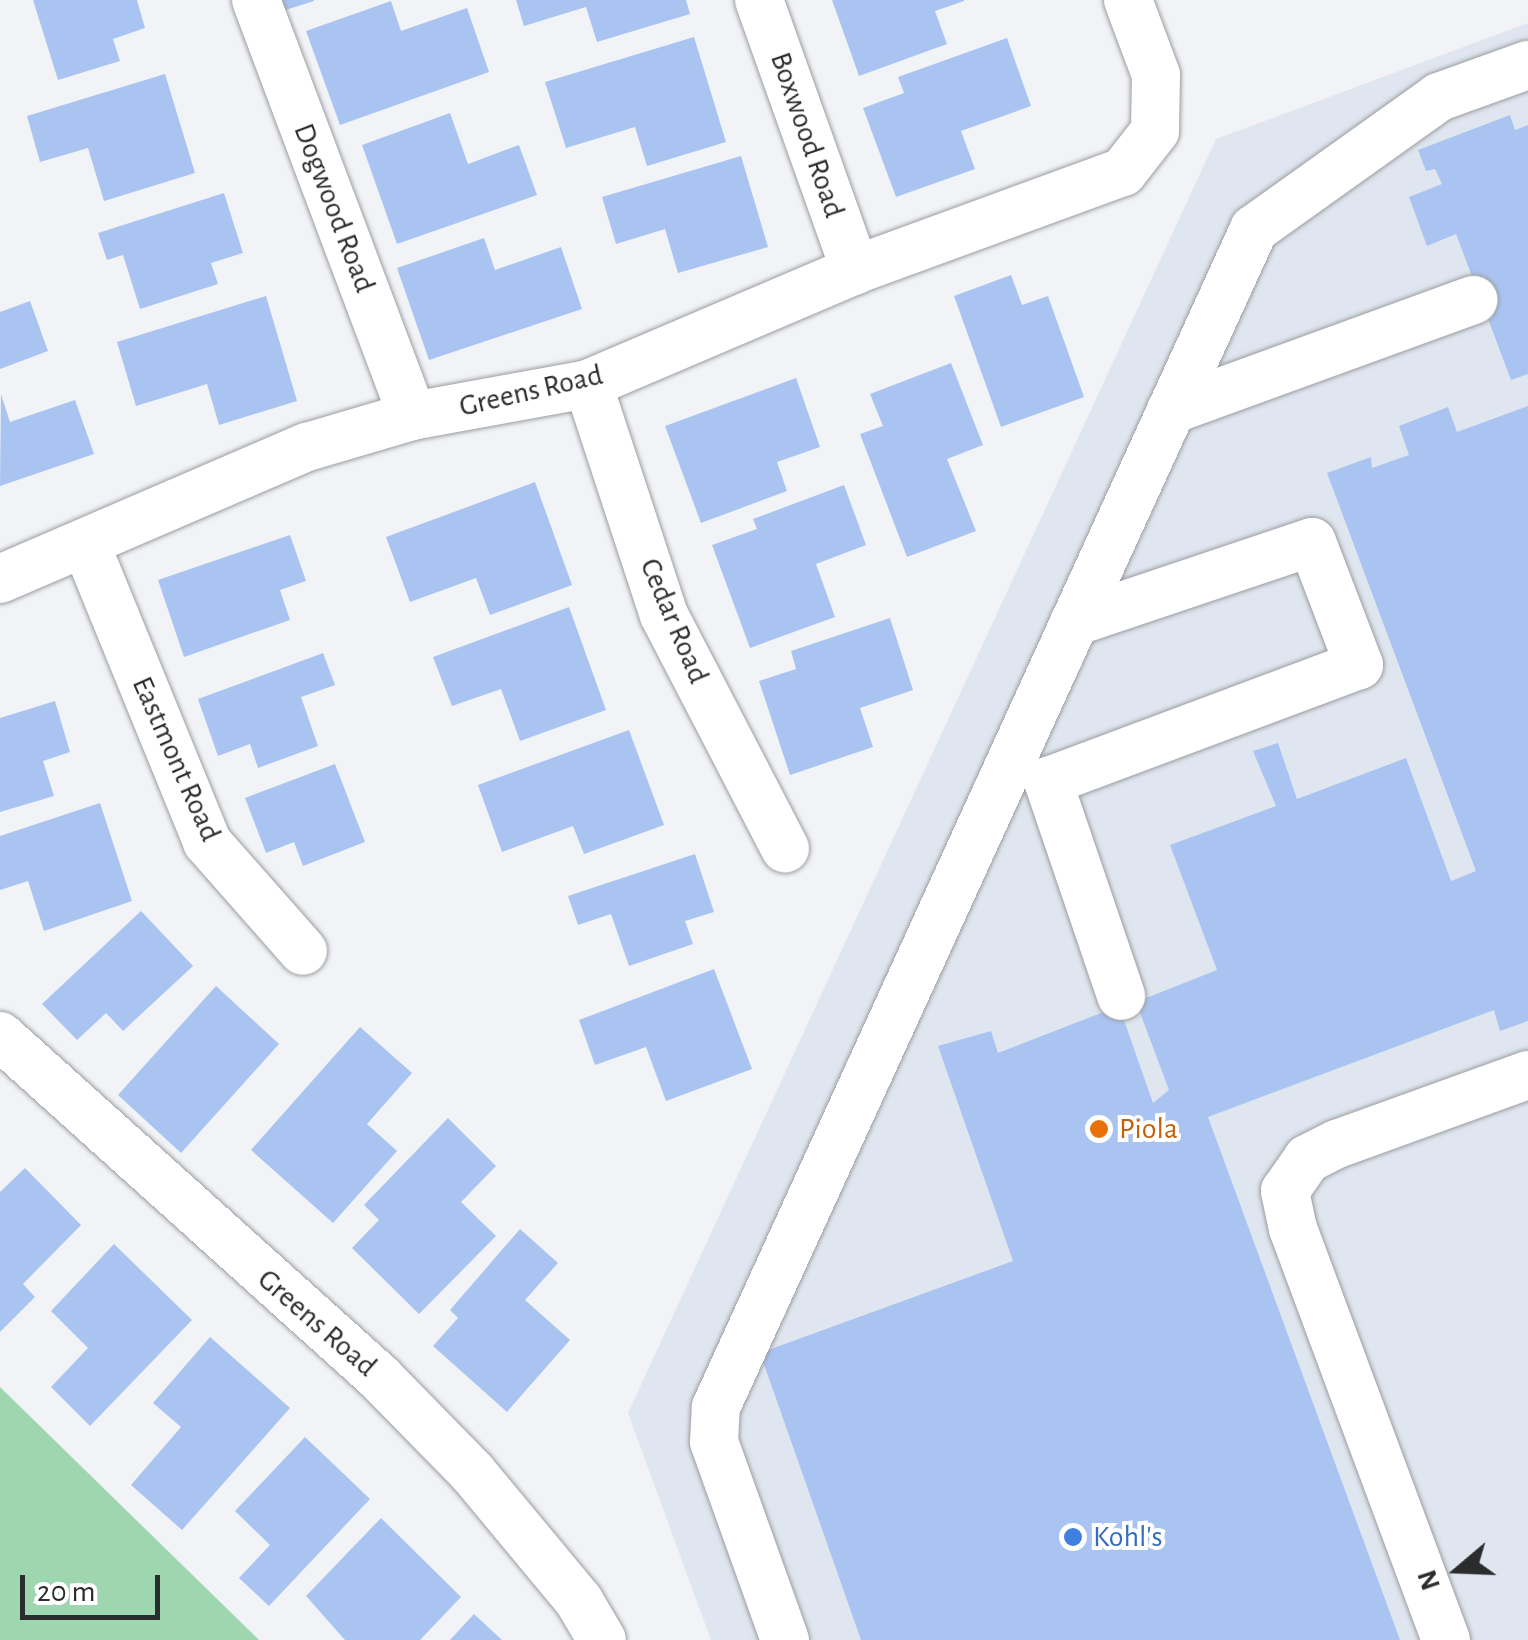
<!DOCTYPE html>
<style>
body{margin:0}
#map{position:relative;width:1528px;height:1640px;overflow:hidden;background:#f1f3f6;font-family:"Alegreya Sans",sans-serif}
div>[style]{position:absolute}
.built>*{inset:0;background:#e0e6f0}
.green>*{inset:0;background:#9ed7af}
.building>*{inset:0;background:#aac4f2}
.roads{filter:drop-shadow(0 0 2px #9b9da0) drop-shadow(0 0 2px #9b9da0)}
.minor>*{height:48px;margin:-24px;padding:0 24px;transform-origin:24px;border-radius:24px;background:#fff}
.dots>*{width:28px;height:28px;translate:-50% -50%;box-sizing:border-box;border:5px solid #fff;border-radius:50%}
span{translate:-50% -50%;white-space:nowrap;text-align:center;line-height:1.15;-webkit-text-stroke:8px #fff;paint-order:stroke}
.street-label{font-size:30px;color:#2b2c2d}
.food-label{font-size:30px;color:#c56008}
.left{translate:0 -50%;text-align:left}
.shop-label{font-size:30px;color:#366cbe}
.north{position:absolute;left:1408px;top:1520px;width:100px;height:100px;-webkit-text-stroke:8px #fff;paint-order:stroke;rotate:251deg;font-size:28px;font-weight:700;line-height:40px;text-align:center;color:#2b2c2d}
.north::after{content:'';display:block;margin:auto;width:35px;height:45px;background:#2b2c2d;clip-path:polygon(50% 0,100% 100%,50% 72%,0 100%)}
.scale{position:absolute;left:20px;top:1575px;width:140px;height:45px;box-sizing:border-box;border:5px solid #2b2c2d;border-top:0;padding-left:12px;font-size:30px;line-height:35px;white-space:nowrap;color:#2b2c2d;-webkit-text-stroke:8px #fff;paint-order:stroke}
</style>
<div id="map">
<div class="built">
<i style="clip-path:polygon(1528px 23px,1528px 1640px,711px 1640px,628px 1413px,1216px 139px)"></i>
</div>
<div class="green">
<i style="clip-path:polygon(0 1387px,259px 1640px,0 1640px)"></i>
</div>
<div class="building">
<i style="clip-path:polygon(33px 0,137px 0,145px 28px,113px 39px,120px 61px,58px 80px)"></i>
<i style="clip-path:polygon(276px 0,314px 0,314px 1px,279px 12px)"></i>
<i style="clip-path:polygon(516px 0,686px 0,690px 14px,597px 42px,586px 7px,524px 26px)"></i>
<i style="clip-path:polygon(832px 0,964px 0,964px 1px,935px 11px,947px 44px,859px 76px)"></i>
<i style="clip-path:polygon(391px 1px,401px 31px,467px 8px,489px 72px,340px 125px,306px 31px)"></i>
<i style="clip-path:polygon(694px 37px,726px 142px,647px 166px,635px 127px,566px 148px,545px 82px)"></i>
<i style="clip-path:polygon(1007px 38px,1031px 106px,961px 131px,975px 169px,896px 197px,863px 108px,904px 93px,898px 77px)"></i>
<i style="clip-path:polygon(165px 74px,195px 173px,104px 201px,88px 148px,40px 162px,27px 116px)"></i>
<i style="clip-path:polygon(450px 113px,468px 164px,519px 145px,537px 195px,397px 244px,362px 145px)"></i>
<i style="clip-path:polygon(1510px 115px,1515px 130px,1528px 125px,1528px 374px,1511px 380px,1456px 234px,1427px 246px,1409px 197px,1442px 184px,1435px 169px,1426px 171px,1418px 150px)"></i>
<i style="clip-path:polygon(741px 156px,768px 247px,678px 273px,665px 229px,616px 244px,602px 197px)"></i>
<i style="clip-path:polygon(224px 193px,243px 253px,211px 263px,218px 284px,140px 309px,123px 255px,107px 260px,98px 233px)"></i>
<i style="clip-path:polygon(484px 238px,495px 270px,561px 247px,582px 309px,429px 360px,397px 268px)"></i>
<i style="clip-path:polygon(1011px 275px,1022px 305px,1048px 296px,1084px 397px,1001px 427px,954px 296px)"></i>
<i style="clip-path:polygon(266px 296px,297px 401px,219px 425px,207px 384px,136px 406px,117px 342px)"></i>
<i style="clip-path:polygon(30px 301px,48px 351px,0 369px,0 312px)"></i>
<i style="clip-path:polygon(951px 363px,983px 445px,947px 459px,976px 531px,907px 557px,860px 434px,883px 426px,870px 394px)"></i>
<i style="clip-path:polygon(796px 378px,820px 447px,777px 462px,787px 491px,701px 523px,665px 426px)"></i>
<i style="clip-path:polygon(1px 394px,10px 422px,75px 400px,94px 454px,0 486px)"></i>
<i style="clip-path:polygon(1528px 406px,1528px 1021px,1500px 1031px,1494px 1010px,1208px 1117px,1400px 1640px,861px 1640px,760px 1353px,1013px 1261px,938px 1046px,991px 1031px,998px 1053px,1119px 1006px,1153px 1103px,1169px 1090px,1136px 1002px,1217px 970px,1170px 845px,1276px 806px,1253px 751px,1278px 743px,1297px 799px,1406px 758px,1451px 881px,1476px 871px,1327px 473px,1371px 457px,1372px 468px,1409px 455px,1399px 426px,1448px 407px,1457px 432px)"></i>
<i style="clip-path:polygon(535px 482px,572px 585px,490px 615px,476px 578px,410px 602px,386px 537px)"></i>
<i style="clip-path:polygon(844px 485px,866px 545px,816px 564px,835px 617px,750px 648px,712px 545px,757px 529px,753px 519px)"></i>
<i style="clip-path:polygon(290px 535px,306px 581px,280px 590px,290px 620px,184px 657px,158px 580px)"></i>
<i style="clip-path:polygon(569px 607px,606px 710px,520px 741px,501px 689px,452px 706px,433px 657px)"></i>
<i style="clip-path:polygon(890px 618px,913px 690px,860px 708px,873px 747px,790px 775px,759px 681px,796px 669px,791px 651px)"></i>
<i style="clip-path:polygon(323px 653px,335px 685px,301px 697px,318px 746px,258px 768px,250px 744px,218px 756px,198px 699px)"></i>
<i style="clip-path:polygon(55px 701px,70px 752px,43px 761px,54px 796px,0 812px,0 718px)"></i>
<i style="clip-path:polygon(629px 730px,664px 825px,584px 854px,573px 826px,502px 852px,478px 785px)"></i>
<i style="clip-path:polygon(335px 764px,365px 842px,303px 866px,294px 842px,266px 853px,245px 798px)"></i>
<i style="clip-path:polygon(100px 803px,132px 901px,44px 931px,28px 881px,0 890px,0 836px)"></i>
<i style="clip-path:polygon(695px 854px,714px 912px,685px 921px,693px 944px,629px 966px,611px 914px,578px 925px,568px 896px)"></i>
<i style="clip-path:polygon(141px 911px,193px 966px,123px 1031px,106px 1013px,77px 1040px,42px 1004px)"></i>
<i style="clip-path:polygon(714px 969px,752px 1069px,666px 1101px,646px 1047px,595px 1065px,579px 1020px)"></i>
<i style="clip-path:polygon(216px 986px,279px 1044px,181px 1153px,118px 1095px)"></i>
<i style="clip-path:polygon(360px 1027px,412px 1073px,367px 1124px,397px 1151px,333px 1223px,251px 1150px)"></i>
<i style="clip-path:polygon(448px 1118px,496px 1166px,461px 1202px,496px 1236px,419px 1314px,352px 1248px,379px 1220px,364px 1205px)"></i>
<i style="clip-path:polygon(25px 1168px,81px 1225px,23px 1284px,35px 1297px,0 1332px,0 1192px)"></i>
<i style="clip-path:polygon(520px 1229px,558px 1263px,525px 1300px,570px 1340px,507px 1412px,433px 1346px,458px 1318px,450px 1310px)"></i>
<i style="clip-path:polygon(114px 1244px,192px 1320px,90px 1426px,51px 1387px,88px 1348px,51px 1311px)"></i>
<i style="clip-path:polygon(210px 1337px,290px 1408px,182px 1530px,131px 1485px,181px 1427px,153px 1403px)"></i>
<i style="clip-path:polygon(305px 1437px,370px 1499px,269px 1606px,239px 1578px,270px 1545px,235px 1511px)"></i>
<i style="clip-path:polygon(381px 1518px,461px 1597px,420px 1640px,345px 1640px,306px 1596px)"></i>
<i style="clip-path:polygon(474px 1614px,502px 1640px,450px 1640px)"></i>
</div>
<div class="roads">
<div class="minor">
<i style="left:256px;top:0;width:444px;rotate:69.4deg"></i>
<i style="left:759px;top:0;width:287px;rotate:70.4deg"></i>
<i style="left:588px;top:384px;width:243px;rotate:71.8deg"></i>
<i style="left:664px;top:615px;width:263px;rotate:62.6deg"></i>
<i style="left:1171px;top:410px;width:322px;rotate:-20deg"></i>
<i style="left:86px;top:545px;width:321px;rotate:67.8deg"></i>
<i style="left:207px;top:842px;width:145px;rotate:48.6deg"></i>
<i style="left:0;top:579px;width:334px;rotate:-23.3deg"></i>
<i style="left:307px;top:447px;width:109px;rotate:-16.4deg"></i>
<i style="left:412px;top:416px;width:179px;rotate:-10.3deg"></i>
<i style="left:588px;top:384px;width:290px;rotate:-23.1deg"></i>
<i style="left:855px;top:270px;width:285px;rotate:-20.1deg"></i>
<i style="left:1123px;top:172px;width:52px;rotate:-52deg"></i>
<i style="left:1155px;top:131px;width:56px;rotate:-89deg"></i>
<i style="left:1156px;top:75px;width:80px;rotate:-110.5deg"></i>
<i style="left:1074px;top:622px;width:251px;rotate:-18.6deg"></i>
<i style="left:1312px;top:542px;width:132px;rotate:69.1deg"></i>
<i style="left:1359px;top:665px;width:332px;rotate:159.5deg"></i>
<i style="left:1048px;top:781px;width:227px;rotate:71.2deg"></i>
<i style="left:0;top:1036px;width:510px;rotate:41.98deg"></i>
<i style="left:379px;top:1377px;width:133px;rotate:45.6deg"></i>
<i style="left:472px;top:1472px;width:168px;rotate:50.3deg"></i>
<i style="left:579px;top:1601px;width:45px;rotate:59.5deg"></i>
<i style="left:785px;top:1640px;width:210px;rotate:-109.7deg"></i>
<i style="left:714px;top:1442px;width:35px;rotate:-87deg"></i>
<i style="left:716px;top:1407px;width:1295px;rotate:-65.45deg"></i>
<i style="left:1254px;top:229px;width:227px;rotate:-35.5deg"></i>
<i style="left:1439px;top:97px;width:95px;rotate:-19.8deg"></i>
<i style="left:1446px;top:1640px;width:439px;rotate:-110.4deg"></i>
<i style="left:1293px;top:1229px;width:39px;rotate:-102deg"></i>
<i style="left:1285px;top:1191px;width:39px;rotate:-55deg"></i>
<i style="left:1307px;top:1159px;width:34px;rotate:-27deg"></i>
<i style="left:1337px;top:1144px;width:203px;rotate:-19.9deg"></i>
</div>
</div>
<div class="dots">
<i style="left:1099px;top:1129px;background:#e8710a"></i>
<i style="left:1073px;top:1537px;background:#3f7fe0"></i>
</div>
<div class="street-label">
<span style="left:807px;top:135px;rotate:71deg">Boxwood Road</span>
<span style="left:334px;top:208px;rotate:69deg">Dogwood Road</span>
<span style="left:531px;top:391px;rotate:-13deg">Greens Road</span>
<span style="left:674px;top:621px;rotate:67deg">Cedar Road</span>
<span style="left:176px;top:759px;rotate:66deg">Eastmont Road</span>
<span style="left:317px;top:1323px;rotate:41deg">Greens Road</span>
</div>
<div class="food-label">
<span class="left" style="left:1119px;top:1129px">Piola</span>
</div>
<div class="shop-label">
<span class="left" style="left:1093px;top:1537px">Kohl's</span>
</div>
<div class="north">N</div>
<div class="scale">20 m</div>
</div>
